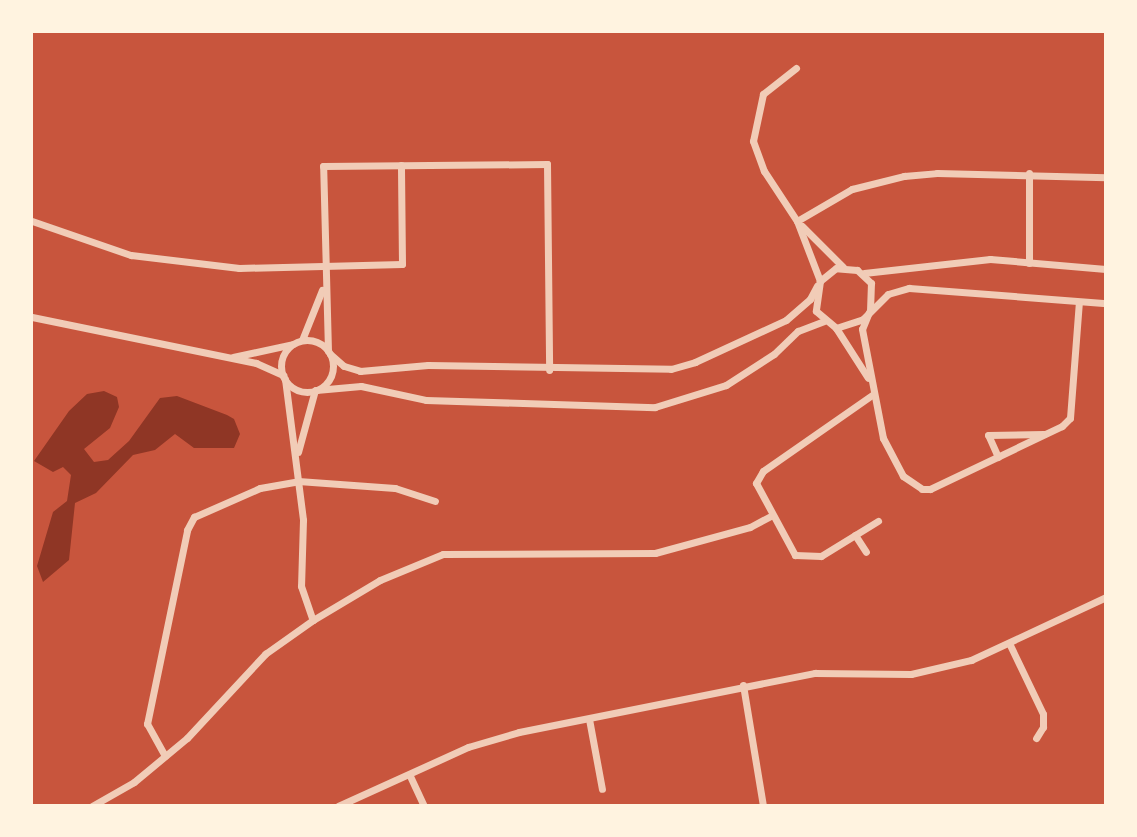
<!DOCTYPE html>
<style>
body{margin:0}
#map{position:relative;width:1137px;height:837px;overflow:hidden;background:#c8553d;font-family:Helvetica,sans-serif}
div>[style]{position:absolute}
.water>*{inset:0;background:#8f3625}
.minor>*{height:7px;margin:-3.5px;padding:0 3.5px;transform-origin:3.5px;border-radius:3.5px;background:#f1ccb7}
.minor>.ring{margin:-3.5px;padding:0;box-sizing:content-box;background:none;border:7px solid #f1ccb7;border-radius:50%}
span{translate:-50% -50%;white-space:nowrap;text-align:center;line-height:1.15;-webkit-text-stroke:6px #fff3e0;paint-order:stroke}
.frame{position:absolute;inset:0;border:33px solid #fff3e0;pointer-events:none}
</style>
<div id="map">
<div class="water">
<i style="clip-path:polygon(104px 391px,117px 397px,119px 407px,110px 428px,84px 449px,94px 462px,108px 460px,129px 441px,160px 398px,177px 396px,227px 415px,234px 419px,240px 434px,234px 448px,194px 448px,175px 434px,155px 450px,133px 455px,96px 493px,75px 503px,69px 560px,43px 582px,37px 566px,53px 512px,67px 501px,71px 475px,63px 467px,53px 472px,34px 461px,69px 411px,87px 394px)"></i>
</div>
<div class="minor">
<i style="left:796px;top:68px;width:42px;rotate:141.8deg"></i>
<i style="left:763px;top:94px;width:48px;rotate:102deg"></i>
<i style="left:753px;top:141px;width:32px;rotate:70deg"></i>
<i style="left:764px;top:171px;width:60px;rotate:56.6deg"></i>
<i style="left:797px;top:221px;width:64px;rotate:69deg"></i>
<i style="left:1029px;top:173px;width:90px;rotate:90deg"></i>
<i style="left:32px;top:221px;width:105px;rotate:19deg"></i>
<i style="left:131px;top:255px;width:109px;rotate:6.9deg"></i>
<i style="left:239px;top:268px;width:163px;rotate:-1.4deg"></i>
<i style="left:402px;top:264px;width:99px;rotate:-90.6deg"></i>
<i style="left:797px;top:221px;width:64px;rotate:-30.2deg"></i>
<i style="left:852px;top:189px;width:54px;rotate:-14deg"></i>
<i style="left:904px;top:176px;width:33px;rotate:-5deg"></i>
<i style="left:937px;top:173px;width:169px;rotate:1.4deg"></i>
<i style="left:802px;top:226px;width:58px;rotate:45deg"></i>
<i style="left:864px;top:273px;width:127px;rotate:-6.3deg"></i>
<i style="left:990px;top:259px;width:116px;rotate:4.9deg"></i>
<i style="left:870px;top:311px;width:28px;rotate:-88deg"></i>
<i style="left:871px;top:283px;width:19px;rotate:-137deg"></i>
<i style="left:857px;top:270px;width:21px;rotate:-175deg"></i>
<i style="left:836px;top:268px;width:21px;rotate:141deg"></i>
<i style="left:820px;top:281px;width:30px;rotate:98deg"></i>
<i style="left:816px;top:311px;width:26px;rotate:40deg"></i>
<i style="left:836px;top:328px;width:28px;rotate:-18deg"></i>
<i style="left:863px;top:319px;width:35px;rotate:-45deg"></i>
<i style="left:888px;top:294px;width:22px;rotate:-16deg"></i>
<i style="left:909px;top:288px;width:198px;rotate:4.4deg"></i>
<i style="left:869px;top:312px;width:18px;rotate:112deg"></i>
<i style="left:862px;top:329px;width:111px;rotate:79.1deg"></i>
<i style="left:883px;top:438px;width:43px;rotate:62.2deg"></i>
<i style="left:903px;top:476px;width:23px;rotate:34deg"></i>
<i style="left:922px;top:489px;width:8px"></i>
<i style="left:930px;top:489px;width:146px;rotate:-25.5deg"></i>
<i style="left:1062px;top:426px;width:11px;rotate:-45deg"></i>
<i style="left:1070px;top:418px;width:116px;rotate:-85.6deg"></i>
<i style="left:32px;top:317px;width:229px;rotate:11.6deg"></i>
<i style="left:256px;top:363px;width:30px;rotate:24deg"></i>
<i style="left:836px;top:328px;width:59px;rotate:57.4deg"></i>
<i style="left:302px;top:340px;width:54px;rotate:-68.2deg"></i>
<i class="ring" style="left:281px;top:340px;width:45px;height:45px"></i>
<i style="left:328px;top:351px;width:185px;rotate:-91.5deg"></i>
<i style="left:323px;top:166px;width:224px;rotate:-0.5deg"></i>
<i style="left:547px;top:164px;width:206px;rotate:89.4deg"></i>
<i style="left:330px;top:354px;width:18px;rotate:41deg"></i>
<i style="left:344px;top:366px;width:17px;rotate:17deg"></i>
<i style="left:360px;top:371px;width:68px;rotate:-5deg"></i>
<i style="left:428px;top:365px;width:243px;rotate:0.9deg"></i>
<i style="left:671px;top:369px;width:25px;rotate:-16deg"></i>
<i style="left:695px;top:362px;width:100px;rotate:-24.8deg"></i>
<i style="left:786px;top:320px;width:32px;rotate:-41deg"></i>
<i style="left:810px;top:299px;width:15px;rotate:-62deg"></i>
<i style="left:233px;top:357px;width:61px;rotate:-12.2deg"></i>
<i style="left:285px;top:379px;width:142px;rotate:82.7deg"></i>
<i style="left:303px;top:520px;width:66px;rotate:91.7deg"></i>
<i style="left:301px;top:586px;width:36px;rotate:71deg"></i>
<i style="left:313px;top:620px;width:78px;rotate:-30.8deg"></i>
<i style="left:380px;top:580px;width:68px;rotate:-22.4deg"></i>
<i style="left:443px;top:554px;width:212px;rotate:-0.3deg"></i>
<i style="left:655px;top:553px;width:98px;rotate:-15.3deg"></i>
<i style="left:750px;top:527px;width:24px;rotate:-28deg"></i>
<i style="left:316px;top:390px;width:45px;rotate:-5.1deg"></i>
<i style="left:361px;top:386px;width:66px;rotate:12.2deg"></i>
<i style="left:426px;top:400px;width:229px;rotate:1.8deg"></i>
<i style="left:655px;top:407px;width:74px;rotate:-17.2deg"></i>
<i style="left:726px;top:385px;width:57px;rotate:-32.9deg"></i>
<i style="left:774px;top:354px;width:33px;rotate:-44deg"></i>
<i style="left:798px;top:331px;width:28px;rotate:-21deg"></i>
<i style="left:872px;top:395px;width:133px;rotate:145.1deg"></i>
<i style="left:763px;top:471px;width:14px;rotate:120deg"></i>
<i style="left:756px;top:483px;width:82px;rotate:61.6deg"></i>
<i style="left:795px;top:555px;width:26px;rotate:2deg"></i>
<i style="left:821px;top:556px;width:67px;rotate:-31.6deg"></i>
<i style="left:298px;top:452px;width:64px;rotate:-74.7deg"></i>
<i style="left:998px;top:457px;width:24px;rotate:-114deg"></i>
<i style="left:988px;top:435px;width:56px;rotate:-1deg"></i>
<i style="left:855px;top:535px;width:20px;rotate:57deg"></i>
<i style="left:1010px;top:645px;width:76px;rotate:64.4deg"></i>
<i style="left:1043px;top:714px;width:13px;rotate:90deg"></i>
<i style="left:1043px;top:727px;width:13px;rotate:122deg"></i>
<i style="left:743px;top:685px;width:123px;rotate:80.6deg"></i>
<i style="left:589px;top:719px;width:71px;rotate:79.5deg"></i>
<i style="left:165px;top:756px;width:37px;rotate:-119deg"></i>
<i style="left:147px;top:724px;width:198px;rotate:-78.3deg"></i>
<i style="left:187px;top:530px;width:15px;rotate:-62deg"></i>
<i style="left:194px;top:517px;width:72px;rotate:-23.7deg"></i>
<i style="left:260px;top:488px;width:39px;rotate:-10deg"></i>
<i style="left:298px;top:481px;width:97px;rotate:4.1deg"></i>
<i style="left:395px;top:488px;width:42px;rotate:18deg"></i>
<i style="left:410px;top:776px;width:33px;rotate:65deg"></i>
<i style="left:92px;top:806px;width:48px;rotate:-29.7deg"></i>
<i style="left:134px;top:782px;width:69px;rotate:-39.7deg"></i>
<i style="left:187px;top:738px;width:115px;rotate:-47.1deg"></i>
<i style="left:265px;top:654px;width:59px;rotate:-35.3deg"></i>
<i style="left:338px;top:806px;width:143px;rotate:-24.4deg"></i>
<i style="left:468px;top:747px;width:53px;rotate:-16.4deg"></i>
<i style="left:519px;top:732px;width:302px;rotate:-11.3deg"></i>
<i style="left:815px;top:673px;width:96px;rotate:0.6deg"></i>
<i style="left:911px;top:674px;width:62px;rotate:-13.1deg"></i>
<i style="left:971px;top:660px;width:149px;rotate:-25deg"></i>
</div>
<div class="frame"></div>
</div>
